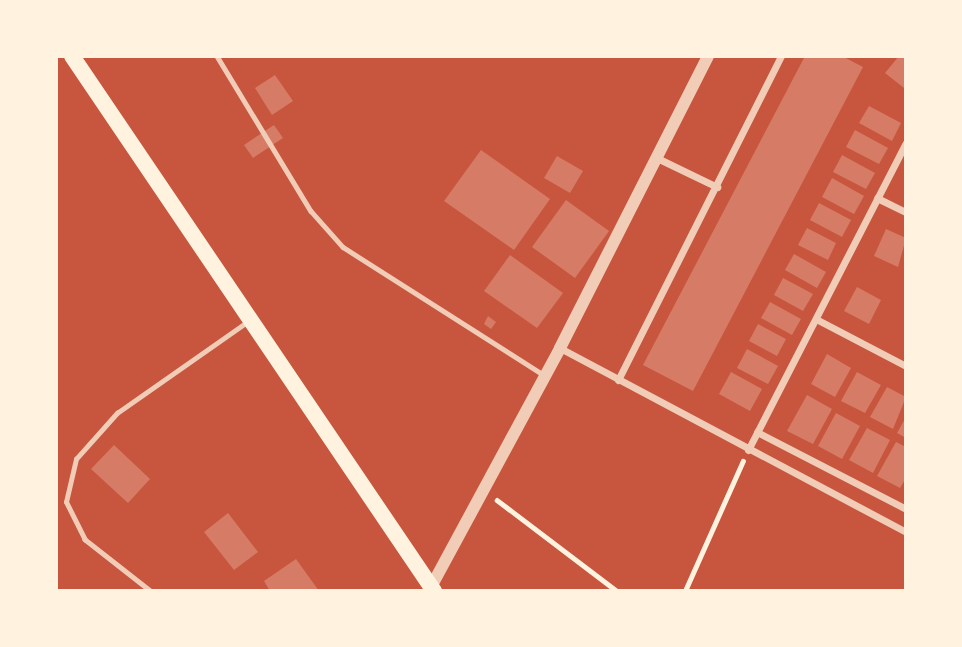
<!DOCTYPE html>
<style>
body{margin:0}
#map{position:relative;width:962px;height:647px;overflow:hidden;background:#c8553d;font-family:Cabin,sans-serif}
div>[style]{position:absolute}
.building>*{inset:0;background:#d67c66}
.path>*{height:4.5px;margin:-2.25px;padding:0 2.25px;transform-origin:2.25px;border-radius:2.25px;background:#fff3e0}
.service>*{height:4.5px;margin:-2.25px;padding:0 2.25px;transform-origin:2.25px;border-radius:2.25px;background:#f1ccb7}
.minor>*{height:7px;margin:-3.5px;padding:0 3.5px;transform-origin:3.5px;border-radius:3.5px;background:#f1ccb7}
.tertiary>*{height:12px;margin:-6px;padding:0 6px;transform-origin:6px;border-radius:6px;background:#f1ccb7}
.trunk>*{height:16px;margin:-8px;padding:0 8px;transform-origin:8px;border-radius:8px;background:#fff3e0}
span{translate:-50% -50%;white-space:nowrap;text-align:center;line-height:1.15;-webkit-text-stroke:6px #fff3e0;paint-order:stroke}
.frame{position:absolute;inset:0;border:58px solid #fff3e0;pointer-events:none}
</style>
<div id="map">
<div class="building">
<i style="clip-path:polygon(805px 56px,842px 56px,863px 67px,693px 391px,643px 365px)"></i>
<i style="clip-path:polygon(899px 56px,906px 56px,904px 88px,885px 73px)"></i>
<i style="clip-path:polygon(275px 75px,293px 101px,272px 115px,255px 88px)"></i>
<i style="clip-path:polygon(869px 106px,901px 123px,892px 141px,859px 123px)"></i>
<i style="clip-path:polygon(274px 125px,283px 138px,253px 158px,244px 145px)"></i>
<i style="clip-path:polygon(855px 130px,888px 148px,879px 164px,846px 147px)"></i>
<i style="clip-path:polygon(481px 150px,550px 199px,514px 250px,444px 201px)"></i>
<i style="clip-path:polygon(842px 155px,875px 173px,866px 189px,833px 172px)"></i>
<i style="clip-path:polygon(557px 156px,583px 171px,570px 193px,544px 178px)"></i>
<i style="clip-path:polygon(832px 178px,864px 196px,854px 214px,822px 197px)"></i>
<i style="clip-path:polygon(566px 200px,609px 231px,575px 278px,532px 247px)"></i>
<i style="clip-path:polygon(819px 203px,851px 220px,842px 237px,810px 220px)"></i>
<i style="clip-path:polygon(807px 228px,836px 243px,828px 260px,798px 245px)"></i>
<i style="clip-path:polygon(886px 229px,906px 238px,898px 267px,874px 256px)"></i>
<i style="clip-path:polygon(794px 254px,826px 272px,817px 288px,785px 270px)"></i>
<i style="clip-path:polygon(510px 255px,563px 293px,537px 328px,484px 291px)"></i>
<i style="clip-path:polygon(783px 278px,813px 294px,803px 311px,774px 295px)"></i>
<i style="clip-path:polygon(857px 287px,881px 300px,869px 324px,844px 311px)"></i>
<i style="clip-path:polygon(770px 302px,801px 319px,792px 335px,761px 318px)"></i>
<i style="clip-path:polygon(488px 316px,496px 322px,491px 329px,484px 324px)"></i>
<i style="clip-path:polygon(758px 324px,786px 339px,777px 356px,749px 341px)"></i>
<i style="clip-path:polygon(747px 349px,778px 366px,768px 384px,737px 368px)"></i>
<i style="clip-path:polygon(827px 354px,851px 368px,835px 397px,811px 384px)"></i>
<i style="clip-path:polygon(731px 372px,762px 389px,750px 411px,719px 394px)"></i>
<i style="clip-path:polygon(857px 372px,881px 385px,865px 413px,841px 401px)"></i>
<i style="clip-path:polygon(887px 387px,906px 397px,893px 429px,870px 417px)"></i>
<i style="clip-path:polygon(807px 395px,832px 409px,813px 444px,787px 431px)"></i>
<i style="clip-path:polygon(836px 413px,860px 426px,842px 459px,818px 446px)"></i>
<i style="clip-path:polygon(906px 417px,906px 438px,897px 433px)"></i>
<i style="clip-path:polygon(867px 428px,890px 440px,873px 473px,849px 460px)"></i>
<i style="clip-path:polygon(896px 442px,906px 447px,906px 478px,900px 488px,877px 476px)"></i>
<i style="clip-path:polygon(114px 445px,150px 479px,128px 503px,91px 469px)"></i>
<i style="clip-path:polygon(228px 513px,258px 552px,234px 570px,204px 532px)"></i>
<i style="clip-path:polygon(296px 559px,319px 591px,270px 591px,264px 581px)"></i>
</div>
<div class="path">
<i style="left:497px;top:500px;width:151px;rotate:37.2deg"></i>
<i style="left:685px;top:591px;width:142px;rotate:-66deg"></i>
</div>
<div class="service">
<i style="left:217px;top:56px;width:181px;rotate:58.8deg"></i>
<i style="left:311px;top:211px;width:48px;rotate:48.4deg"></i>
<i style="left:343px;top:247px;width:238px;rotate:32.5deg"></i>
<i style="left:150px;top:591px;width:83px;rotate:-141.9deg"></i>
<i style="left:85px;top:540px;width:42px;rotate:-116.6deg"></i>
<i style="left:66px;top:502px;width:44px;rotate:-76.9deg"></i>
<i style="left:76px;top:459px;width:62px;rotate:-48.3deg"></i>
<i style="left:117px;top:413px;width:159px;rotate:-35deg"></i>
</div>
<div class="minor">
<i style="left:657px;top:158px;width:67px;rotate:25.8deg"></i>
<i style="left:877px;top:198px;width:32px;rotate:26deg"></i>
<i style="left:816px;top:319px;width:102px;rotate:27.6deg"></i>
<i style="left:560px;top:348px;width:392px;rotate:28deg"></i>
<i style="left:618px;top:380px;width:363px;rotate:-63.3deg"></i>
<i style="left:757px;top:432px;width:168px;rotate:27.3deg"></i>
<i style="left:748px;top:450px;width:345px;rotate:-62.8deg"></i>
</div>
<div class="tertiary">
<i style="left:431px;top:587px;width:272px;rotate:-61.6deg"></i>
<i style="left:560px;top:348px;width:327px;rotate:-63.1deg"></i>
</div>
<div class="trunk">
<i style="left:72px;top:56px;width:646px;rotate:55.92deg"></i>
</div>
<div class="frame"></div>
</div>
